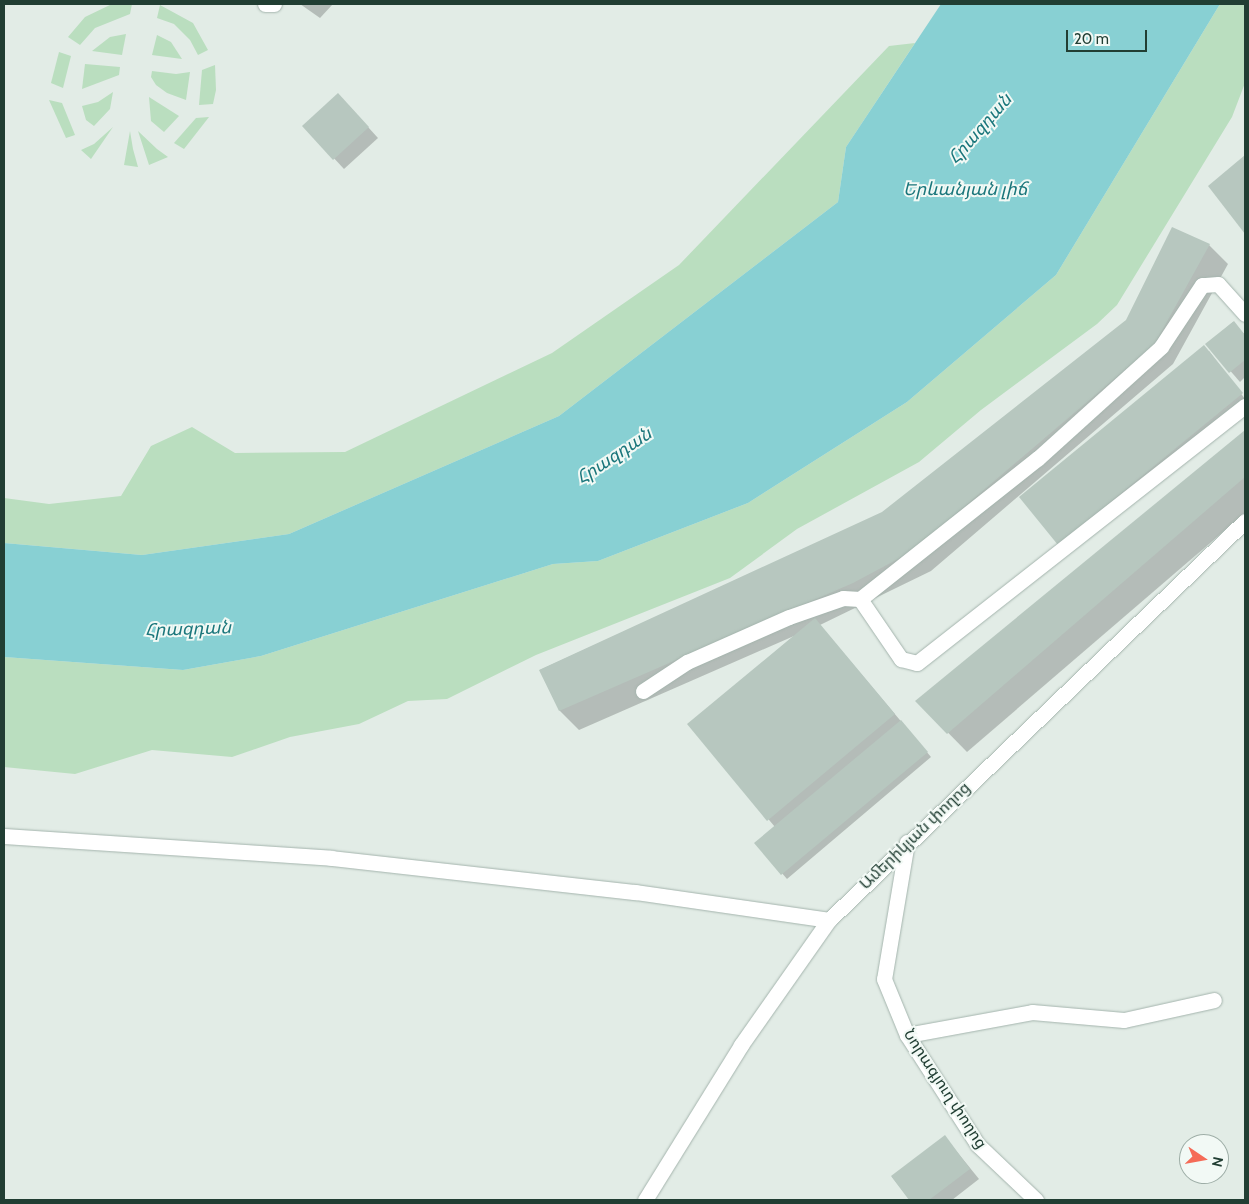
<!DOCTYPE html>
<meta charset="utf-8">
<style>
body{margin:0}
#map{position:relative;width:1249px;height:1204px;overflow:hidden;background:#e2ece6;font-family:Cabin,"Noto Sans Armenian",sans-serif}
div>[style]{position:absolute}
.green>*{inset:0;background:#badebf}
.water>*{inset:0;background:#88d0d3}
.shadow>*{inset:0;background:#0003}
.building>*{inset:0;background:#b7c7bf}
.roads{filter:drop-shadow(0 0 1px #a4b4ad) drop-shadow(0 0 1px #a4b4ad)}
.lane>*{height:15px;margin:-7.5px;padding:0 7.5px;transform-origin:7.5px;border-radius:7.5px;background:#fff}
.street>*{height:15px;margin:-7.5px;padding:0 7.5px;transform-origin:7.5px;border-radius:7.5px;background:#fff}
.secondary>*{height:15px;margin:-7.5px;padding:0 7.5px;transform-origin:7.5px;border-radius:7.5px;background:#fff}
span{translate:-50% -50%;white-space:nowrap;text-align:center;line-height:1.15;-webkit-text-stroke:4px #f2f9f5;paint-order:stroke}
.street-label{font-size:16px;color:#213e33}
.water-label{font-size:18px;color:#1a767b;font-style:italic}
.frame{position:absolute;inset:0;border:5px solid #213e33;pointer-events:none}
.north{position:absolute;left:1179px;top:1134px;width:50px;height:50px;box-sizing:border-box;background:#f2f9f5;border:1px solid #9eaea7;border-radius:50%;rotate:102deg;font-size:14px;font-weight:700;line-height:20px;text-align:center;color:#213e33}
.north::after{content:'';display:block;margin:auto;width:18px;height:22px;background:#f56b57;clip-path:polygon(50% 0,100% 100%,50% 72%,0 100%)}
.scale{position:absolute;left:1066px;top:30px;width:81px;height:22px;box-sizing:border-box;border:2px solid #213e33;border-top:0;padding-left:6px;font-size:15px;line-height:18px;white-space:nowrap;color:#213e33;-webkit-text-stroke:4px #f2f9f5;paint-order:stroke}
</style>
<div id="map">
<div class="green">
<i style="clip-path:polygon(112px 4px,132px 4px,130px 14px,95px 28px,80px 45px,68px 37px,85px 17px)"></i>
<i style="clip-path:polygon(1220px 4px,1245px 4px,1245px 83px,1232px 117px,1117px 305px,1097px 324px,981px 410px,919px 462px,797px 529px,730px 578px,536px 655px,447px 699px,408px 701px,359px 724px,290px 737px,232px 757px,152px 750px,75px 774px,4px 767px,4px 657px,183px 670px,261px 656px,553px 564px,598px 561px,748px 503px,907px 402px,1056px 275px)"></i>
<i style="clip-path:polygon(160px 5px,193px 23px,208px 50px,198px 55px,190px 40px,174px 24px,157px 18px)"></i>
<i style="clip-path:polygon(126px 34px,122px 55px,92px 51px,110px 37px)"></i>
<i style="clip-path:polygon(157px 35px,171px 42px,182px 59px,152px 55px)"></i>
<i style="clip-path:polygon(915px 43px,846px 147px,838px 202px,559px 416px,289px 534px,142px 555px,4px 543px,4px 498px,49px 504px,121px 496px,151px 446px,192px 427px,235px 453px,345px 452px,552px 353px,679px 265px,889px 46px)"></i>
<i style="clip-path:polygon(59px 52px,71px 56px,63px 88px,51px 83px)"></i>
<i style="clip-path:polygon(85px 64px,120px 67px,119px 75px,82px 89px)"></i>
<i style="clip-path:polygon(215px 65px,216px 90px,213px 104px,199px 105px,202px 70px)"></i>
<i style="clip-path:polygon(152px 71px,176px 74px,190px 72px,186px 100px,167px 93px,156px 85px,151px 77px)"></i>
<i style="clip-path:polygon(113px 92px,110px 109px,94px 126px,86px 120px,82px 106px,98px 102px)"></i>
<i style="clip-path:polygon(149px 97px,179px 116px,164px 132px,151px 121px)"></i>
<i style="clip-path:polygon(49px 100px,62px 103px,75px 135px,66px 138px)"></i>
<i style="clip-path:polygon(209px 117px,184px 149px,174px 143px,196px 118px)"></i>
<i style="clip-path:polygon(113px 127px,91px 159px,81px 150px,94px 144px)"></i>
<i style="clip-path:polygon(130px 131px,133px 149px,138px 167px,124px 165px)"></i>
<i style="clip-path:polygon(138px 131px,157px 149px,168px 157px,149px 165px)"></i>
</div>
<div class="water">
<i style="clip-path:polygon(941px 4px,1220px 4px,1056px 275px,907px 402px,748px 503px,598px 561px,553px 564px,261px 656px,183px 670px,4px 657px,4px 543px,142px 555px,289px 534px,559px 416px,838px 202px,846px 147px)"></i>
</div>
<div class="shadow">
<i style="clip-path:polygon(300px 4px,333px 4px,320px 18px)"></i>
<i style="clip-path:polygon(348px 105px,378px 138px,344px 169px,304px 126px)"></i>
<i style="clip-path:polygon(1245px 156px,1245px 232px,1210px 186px)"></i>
<i style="clip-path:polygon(1209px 245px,1228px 264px,1173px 364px,931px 571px,820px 625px,931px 757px,787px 879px,756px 843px,775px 827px,689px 725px,794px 636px,579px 730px,560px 711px,540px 670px,883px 513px,1127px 321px)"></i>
<i style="clip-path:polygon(1233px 322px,1245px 335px,1245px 377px,1240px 382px,1207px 344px)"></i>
<i style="clip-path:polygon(1209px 351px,1245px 399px,1064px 548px)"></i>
<i style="clip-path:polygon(1245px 431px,1245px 513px,967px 752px,917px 701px)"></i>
<i style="clip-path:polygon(945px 1137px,979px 1179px,952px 1200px,910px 1200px,892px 1177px)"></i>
</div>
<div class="building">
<i style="clip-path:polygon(338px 93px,369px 127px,333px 160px,302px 126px)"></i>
<i style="clip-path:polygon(1245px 155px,1245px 234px,1208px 186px)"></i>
<i style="clip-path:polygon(1172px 227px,1210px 244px,1154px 345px,911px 552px,853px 583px,559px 711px,539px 670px,882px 512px,1126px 320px)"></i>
<i style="clip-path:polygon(1234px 321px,1245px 335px,1245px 360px,1229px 373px,1205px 344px)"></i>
<i style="clip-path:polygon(1204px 345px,1243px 393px,1058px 545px,1019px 497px)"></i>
<i style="clip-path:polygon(1245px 430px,1245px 477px,947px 734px,915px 701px)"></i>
<i style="clip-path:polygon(815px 618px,895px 714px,767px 821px,687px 724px)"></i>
<i style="clip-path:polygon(901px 720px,928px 752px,781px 875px,754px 843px)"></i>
<i style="clip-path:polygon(945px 1135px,970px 1169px,929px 1200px,909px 1200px,891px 1176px)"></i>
</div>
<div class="roads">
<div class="lane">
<i style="left:265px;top:4px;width:9px"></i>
<i style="left:1245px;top:314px;width:40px;rotate:-132deg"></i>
<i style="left:1218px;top:284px;width:16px;rotate:176deg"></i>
<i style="left:1202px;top:285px;width:74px;rotate:123.5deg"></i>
<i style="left:1161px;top:347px;width:166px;rotate:137.9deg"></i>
<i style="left:1038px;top:458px;width:227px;rotate:141.6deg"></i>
<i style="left:860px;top:599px;width:73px;rotate:55.7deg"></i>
<i style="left:901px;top:659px;width:16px;rotate:14deg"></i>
<i style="left:917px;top:663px;width:417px;rotate:-38.1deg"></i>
<i style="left:643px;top:691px;width:53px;rotate:-33.4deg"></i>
<i style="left:687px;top:662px;width:111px;rotate:-23.8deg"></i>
<i style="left:789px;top:617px;width:57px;rotate:-19.4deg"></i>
<i style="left:843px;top:598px;width:17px;rotate:3deg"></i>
<i style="left:4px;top:836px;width:328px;rotate:3.8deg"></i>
<i style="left:331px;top:858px;width:306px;rotate:6.4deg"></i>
<i style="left:635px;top:892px;width:196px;rotate:8.2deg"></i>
<i style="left:907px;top:1035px;width:127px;rotate:-10.4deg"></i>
<i style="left:1032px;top:1012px;width:92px;rotate:5deg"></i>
<i style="left:1124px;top:1020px;width:92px;rotate:-12.5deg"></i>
</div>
<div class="street">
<i style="left:907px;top:842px;width:139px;rotate:99.5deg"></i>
<i style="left:884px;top:979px;width:61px;rotate:67.7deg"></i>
<i style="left:907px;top:1035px;width:131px;rotate:57.2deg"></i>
<i style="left:978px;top:1145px;width:80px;rotate:43.5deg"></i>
</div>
<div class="secondary">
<i style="left:645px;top:1200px;width:182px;rotate:-58.2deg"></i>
<i style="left:741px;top:1045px;width:153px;rotate:-54.9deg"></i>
<i style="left:829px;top:920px;width:576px;rotate:-43.81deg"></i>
</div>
</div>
<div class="street-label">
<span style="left:915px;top:836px;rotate:-44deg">Ամերիկյան փողոց</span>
<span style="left:945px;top:1089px;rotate:57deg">Նորագյուղ փողոց</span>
</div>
<div class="water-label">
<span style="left:980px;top:129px;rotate:-49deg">Հրազդան</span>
<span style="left:965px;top:189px">Երևանյան լիճ</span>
<span style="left:614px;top:456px;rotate:-34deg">Հրազդան</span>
<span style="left:188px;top:629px;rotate:-2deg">Հրազդան</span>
</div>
<div class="frame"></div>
<div class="north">N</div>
<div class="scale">20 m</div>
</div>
